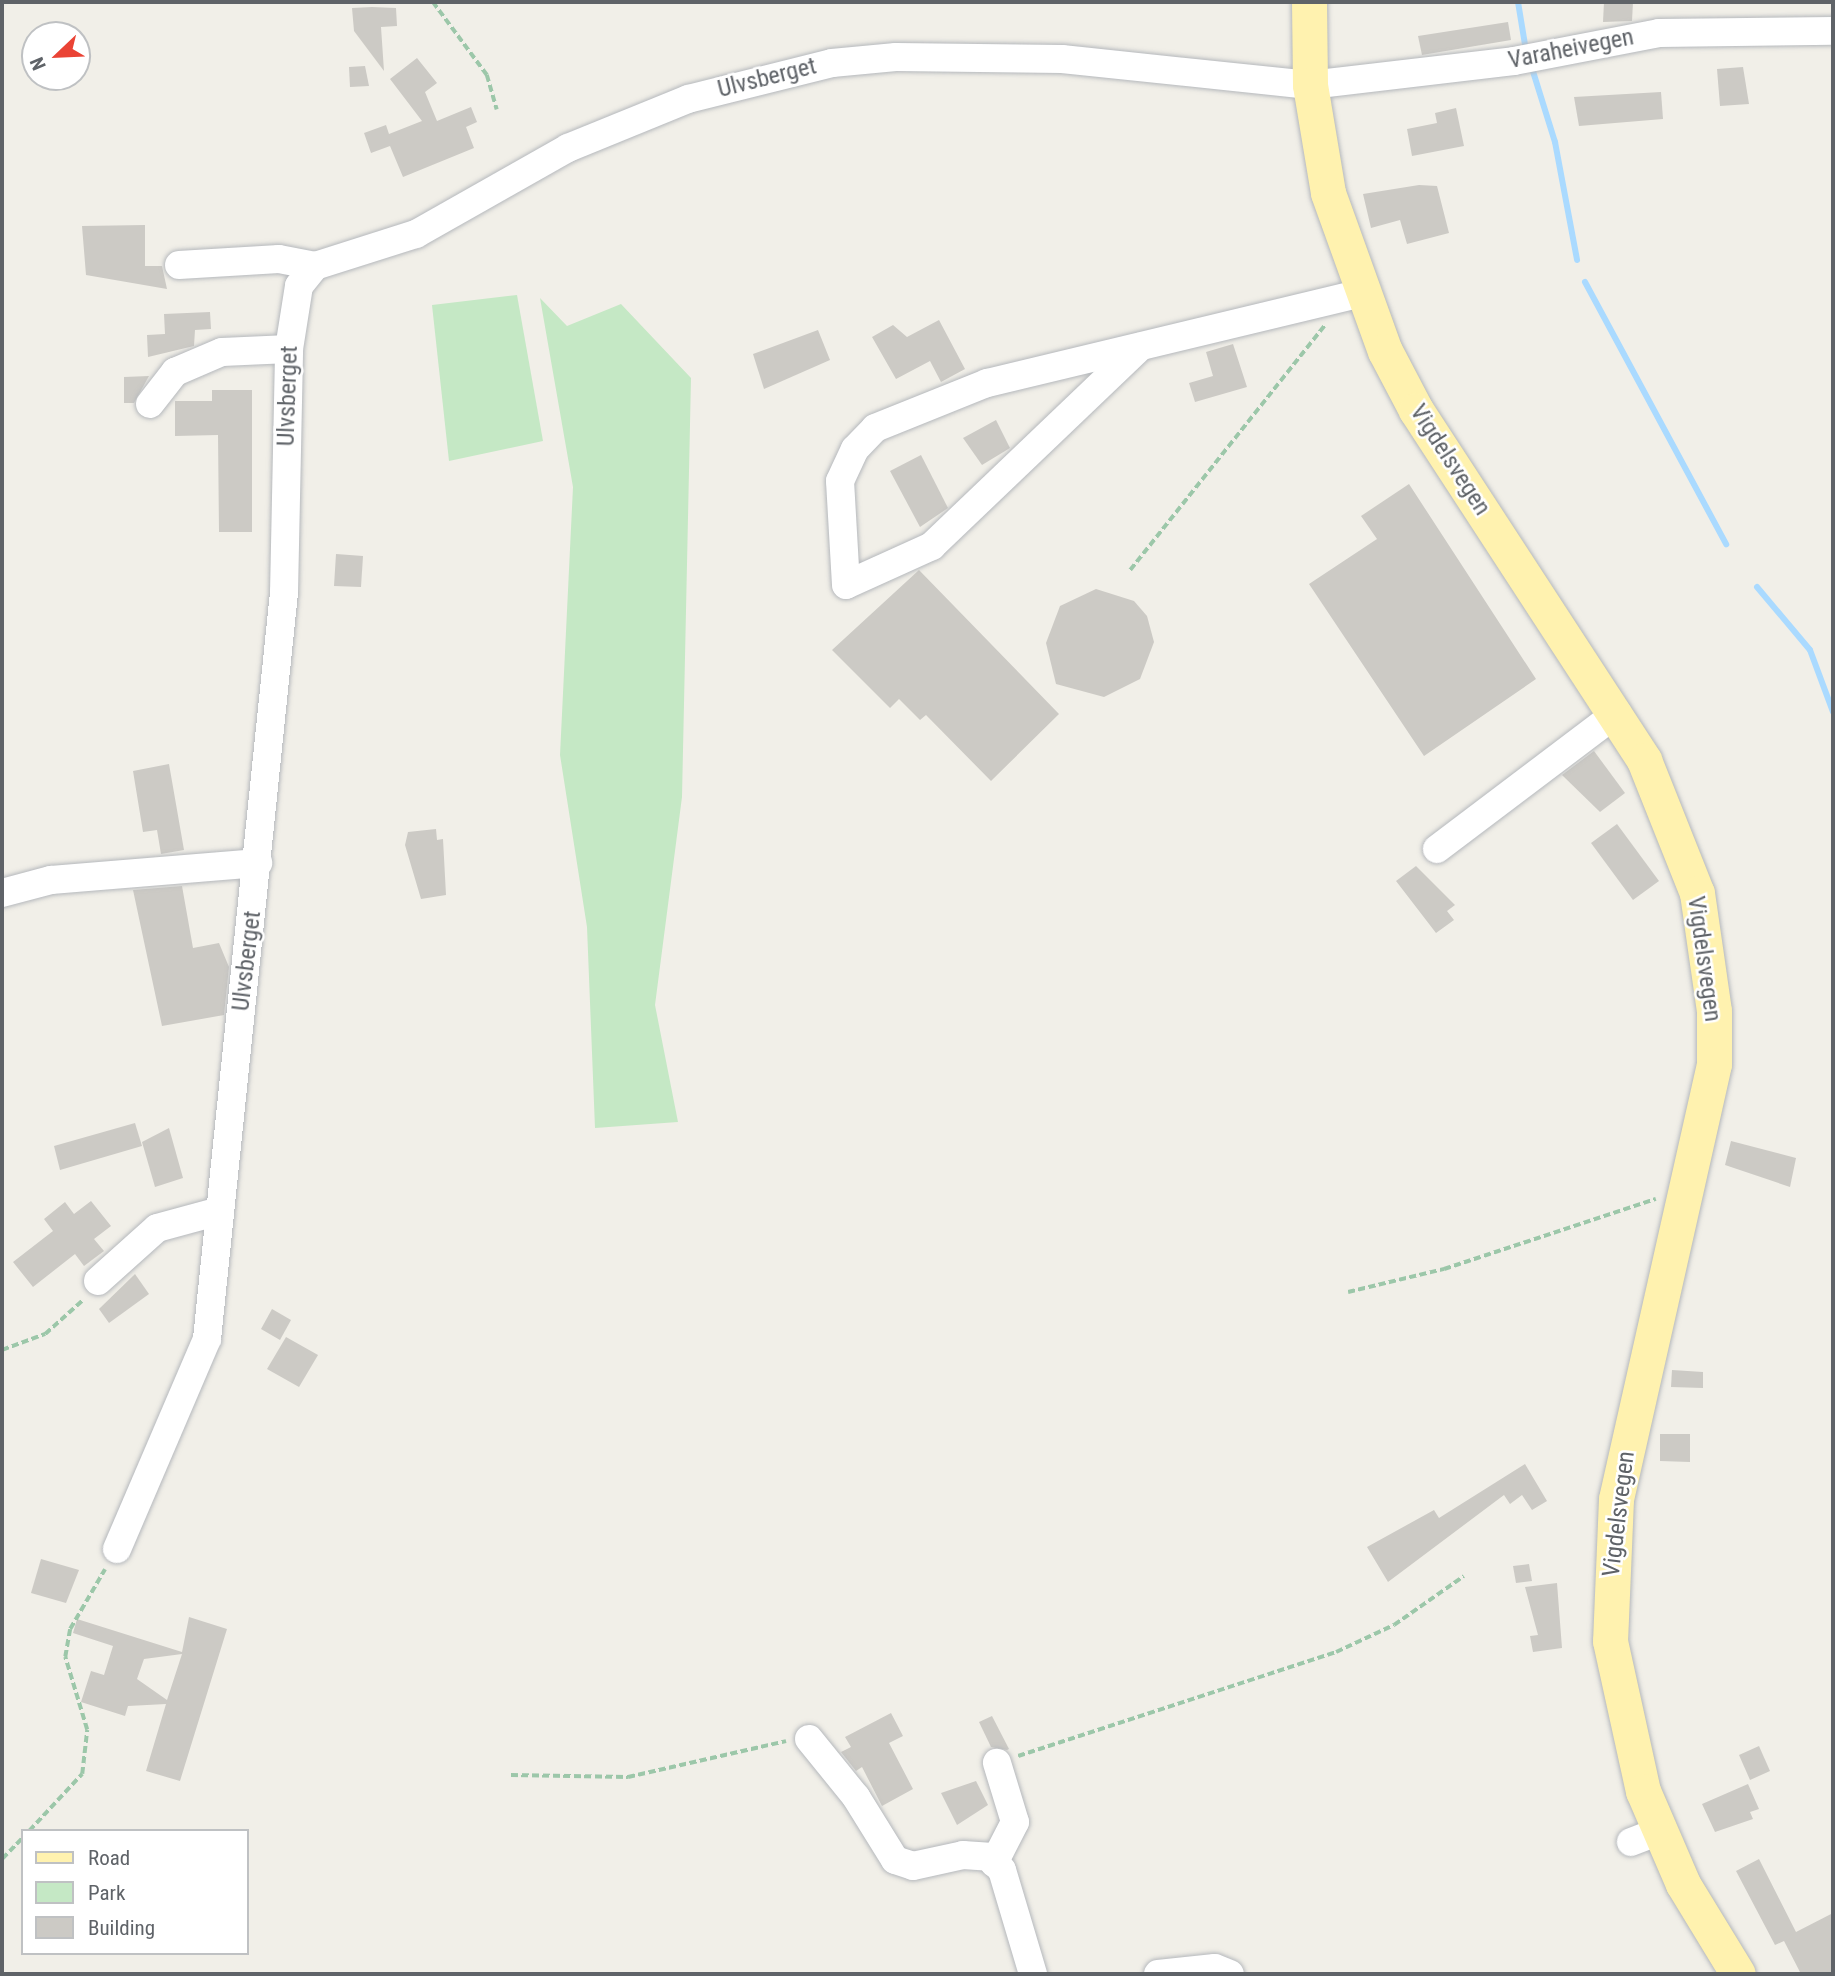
<!DOCTYPE html>
<style>
body{margin:0}
#map{position:relative;width:1835px;height:1976px;overflow:hidden;background:#f1efe8;font-family:"Roboto Condensed",sans-serif}
div>[style]{position:absolute}
.green>*{inset:0;background:#c5e8c5}
.stream>*{height:6px;margin:-3px;padding:0 3px;transform-origin:3px;border-radius:3px;background:#aadaff}
.building>*{inset:0;background:#cccac5}
.path>*{height:3.5px;margin-top:-1.75px;transform-origin:0;background:repeating-linear-gradient(90deg,#9cc7a9 0 7px,transparent 0 10.5px)}
.roads{filter:drop-shadow(0 0 2px #b5b8bc) drop-shadow(0 0 2px #b5b8bc)}
.minor>*{height:28px;margin:-14px;padding:0 14px;transform-origin:14px;border-radius:14px;background:#fff}
.major>*{height:35px;margin:-17.5px;padding:0 17.5px;transform-origin:17.5px;border-radius:17.5px;background:#fff2af}
span{translate:-50% -50%;white-space:nowrap;text-align:center;line-height:1.15;-webkit-text-stroke:5px #fff;paint-order:stroke}
.street-label{font-size:24px;color:#5f6368}
.frame{position:absolute;inset:0;border:4px solid #5f6368;pointer-events:none}
.legend{position:absolute;left:21px;top:1829px;width:228px;height:126px;box-sizing:border-box;background:#fff;border:2px solid #bfc1c3;margin:0;padding:9px 12px;list-style:none;font-size:21px;color:#5f6368}
.legend li{display:flex;align-items:center;gap:14px;height:35px}
.legend b{width:35px;border:2px solid #bfc1c3}
.north{position:absolute;left:21px;top:21px;width:70px;height:70px;box-sizing:border-box;background:#fff;border:2px solid #bfc1c3;border-radius:50%;rotate:247deg;font-size:19px;font-weight:700;line-height:28px;text-align:center;color:#5f6368}
.north::after{content:'';display:block;margin:auto;width:24px;height:32px;background:#ea4335;clip-path:polygon(50% 0,100% 100%,50% 72%,0 100%)}
</style>
<div id="map">
<div class="green">
<i style="clip-path:polygon(517px 295px,543px 441px,449px 461px,432px 305px)"></i>
<i style="clip-path:polygon(540px 298px,567px 326px,621px 304px,691px 378px,682px 797px,655px 1005px,678px 1122px,595px 1128px,587px 927px,560px 755px,573px 487px)"></i>
</div>
<div class="stream">
<i style="left:1518px;top:2px;width:50px;rotate:80.7deg"></i>
<i style="left:1531px;top:65px;width:81px;rotate:72.7deg"></i>
<i style="left:1555px;top:142px;width:120px;rotate:79.4deg"></i>
<i style="left:1585px;top:282px;width:298px;rotate:61.7deg"></i>
<i style="left:1757px;top:587px;width:82px;rotate:49.9deg"></i>
<i style="left:1810px;top:650px;width:66px;rotate:69.6deg"></i>
</div>
<div class="building">
<i style="clip-path:polygon(1604px 2px,1633px 2px,1632px 21px,1603px 22px)"></i>
<i style="clip-path:polygon(372px 7px,396px 8px,397px 26px,381px 27px,384px 71px,354px 31px,352px 8px)"></i>
<i style="clip-path:polygon(1508px 22px,1511px 40px,1422px 55px,1418px 36px)"></i>
<i style="clip-path:polygon(417px 58px,437px 83px,425px 92px,437px 121px,471px 107px,477px 122px,466px 127px,474px 148px,403px 177px,390px 146px,371px 153px,364px 133px,386px 125px,389px 134px,422px 121px,390px 79px)"></i>
<i style="clip-path:polygon(365px 66px,369px 86px,350px 87px,349px 67px)"></i>
<i style="clip-path:polygon(1743px 67px,1749px 104px,1720px 106px,1717px 69px)"></i>
<i style="clip-path:polygon(1661px 92px,1663px 119px,1579px 126px,1574px 97px)"></i>
<i style="clip-path:polygon(1456px 108px,1464px 146px,1412px 156px,1407px 129px,1437px 123px,1435px 113px)"></i>
<i style="clip-path:polygon(1419px 185px,1437px 186px,1449px 233px,1407px 244px,1400px 220px,1371px 228px,1363px 194px)"></i>
<i style="clip-path:polygon(145px 225px,145px 266px,162px 266px,167px 289px,86px 275px,82px 226px)"></i>
<i style="clip-path:polygon(210px 312px,211px 329px,195px 330px,194px 346px,148px 357px,147px 335px,165px 334px,164px 314px)"></i>
<i style="clip-path:polygon(939px 320px,965px 369px,941px 382px,930px 361px,896px 379px,872px 337px,893px 325px,907px 337px)"></i>
<i style="clip-path:polygon(818px 330px,830px 360px,764px 389px,753px 354px)"></i>
<i style="clip-path:polygon(1233px 344px,1247px 387px,1195px 402px,1189px 383px,1213px 376px,1206px 352px)"></i>
<i style="clip-path:polygon(149px 376px,134px 403px,124px 403px,124px 377px)"></i>
<i style="clip-path:polygon(212px 390px,252px 390px,252px 532px,219px 532px,218px 435px,175px 436px,175px 401px,212px 401px)"></i>
<i style="clip-path:polygon(996px 420px,1010px 448px,982px 465px,963px 438px)"></i>
<i style="clip-path:polygon(921px 455px,948px 508px,920px 527px,890px 471px)"></i>
<i style="clip-path:polygon(1409px 484px,1536px 679px,1424px 756px,1309px 584px,1377px 539px,1361px 516px)"></i>
<i style="clip-path:polygon(336px 554px,363px 556px,361px 587px,334px 586px)"></i>
<i style="clip-path:polygon(919px 570px,1059px 714px,991px 781px,926px 715px,920px 720px,899px 699px,890px 708px,832px 650px)"></i>
<i style="clip-path:polygon(1096px 589px,1134px 601px,1147px 616px,1154px 642px,1140px 679px,1104px 697px,1056px 684px,1046px 643px,1060px 606px)"></i>
<i style="clip-path:polygon(1594px 751px,1625px 793px,1600px 812px,1562px 775px)"></i>
<i style="clip-path:polygon(169px 764px,184px 850px,161px 854px,157px 830px,143px 832px,133px 771px)"></i>
<i style="clip-path:polygon(1617px 824px,1659px 881px,1633px 900px,1591px 843px)"></i>
<i style="clip-path:polygon(436px 829px,437px 840px,443px 839px,446px 895px,421px 899px,405px 845px,408px 832px)"></i>
<i style="clip-path:polygon(1416px 866px,1455px 905px,1447px 911px,1454px 920px,1436px 933px,1396px 881px)"></i>
<i style="clip-path:polygon(182px 886px,193px 948px,219px 943px,229px 967px,224px 1015px,162px 1026px,133px 890px)"></i>
<i style="clip-path:polygon(135px 1123px,142px 1146px,60px 1170px,54px 1146px)"></i>
<i style="clip-path:polygon(169px 1128px,183px 1178px,155px 1187px,142px 1142px)"></i>
<i style="clip-path:polygon(1731px 1141px,1796px 1158px,1790px 1187px,1725px 1165px)"></i>
<i style="clip-path:polygon(91px 1201px,111px 1226px,94px 1239px,104px 1251px,84px 1266px,75px 1254px,33px 1287px,13px 1262px,53px 1231px,44px 1219px,65px 1202px,74px 1214px)"></i>
<i style="clip-path:polygon(135px 1274px,149px 1294px,109px 1323px,99px 1309px)"></i>
<i style="clip-path:polygon(272px 1309px,291px 1320px,280px 1340px,261px 1329px)"></i>
<i style="clip-path:polygon(286px 1337px,318px 1355px,299px 1387px,267px 1369px)"></i>
<i style="clip-path:polygon(1672px 1370px,1703px 1372px,1703px 1388px,1671px 1387px)"></i>
<i style="clip-path:polygon(1660px 1434px,1690px 1434px,1690px 1462px,1660px 1461px)"></i>
<i style="clip-path:polygon(1525px 1464px,1547px 1501px,1532px 1510px,1522px 1495px,1510px 1504px,1504px 1495px,1388px 1582px,1367px 1547px,1434px 1510px,1439px 1518px)"></i>
<i style="clip-path:polygon(41px 1559px,79px 1570px,66px 1603px,31px 1593px)"></i>
<i style="clip-path:polygon(1529px 1564px,1532px 1581px,1516px 1583px,1513px 1566px)"></i>
<i style="clip-path:polygon(1557px 1583px,1562px 1648px,1533px 1652px,1530px 1636px,1538px 1635px,1525px 1587px)"></i>
<i style="clip-path:polygon(evenodd,189px 1617px,227px 1629px,180px 1781px,146px 1771px,166px 1704px,128px 1706px,125px 1716px,81px 1702px,91px 1671px,104px 1675px,113px 1646px,73px 1633px,77px 1619px,182px 1652px,189px 1617px,182px 1654px,167px 1700px,137px 1679px,144px 1659px,182px 1654px)"></i>
<i style="clip-path:polygon(891px 1713px,903px 1736px,889px 1743px,913px 1789px,882px 1806px,862px 1767px,856px 1771px,841px 1752px,851px 1747px,845px 1737px)"></i>
<i style="clip-path:polygon(992px 1716px,1009px 1749px,1007px 1750px,991px 1747px,979px 1722px)"></i>
<i style="clip-path:polygon(1759px 1746px,1770px 1771px,1750px 1780px,1739px 1755px)"></i>
<i style="clip-path:polygon(976px 1781px,988px 1805px,957px 1825px,941px 1793px)"></i>
<i style="clip-path:polygon(1748px 1784px,1759px 1809px,1750px 1812px,1753px 1819px,1715px 1832px,1702px 1804px)"></i>
<i style="clip-path:polygon(1759px 1859px,1796px 1932px,1833px 1913px,1833px 1974px,1801px 1974px,1784px 1941px,1775px 1945px,1736px 1871px)"></i>
</div>
<div class="path">
<i style="left:433px;top:2px;width:91px;rotate:53.5deg"></i>
<i style="left:487px;top:75px;width:36px;rotate:74deg"></i>
<i style="left:1130px;top:570px;width:313px;rotate:-51.5deg"></i>
<i style="left:1348px;top:1292px;width:99px;rotate:-13.5deg"></i>
<i style="left:1444px;top:1269px;width:223px;rotate:-18.3deg"></i>
<i style="left:2px;top:1350px;width:46px;rotate:-20.4deg"></i>
<i style="left:45px;top:1334px;width:52px;rotate:-41.9deg"></i>
<i style="left:1018px;top:1756px;width:335px;rotate:-18.1deg"></i>
<i style="left:1336px;top:1652px;width:64px;rotate:-25deg"></i>
<i style="left:1394px;top:1625px;width:85px;rotate:-35deg"></i>
<i style="left:511px;top:1775px;width:117px;rotate:1deg"></i>
<i style="left:628px;top:1777px;width:162px;rotate:-12.8deg"></i>
<i style="left:29px;top:1831px;width:78px;rotate:-47.1deg"></i>
<i style="left:82px;top:1774px;width:44px;rotate:-83.5deg"></i>
<i style="left:87px;top:1730px;width:76px;rotate:-106.8deg"></i>
<i style="left:65px;top:1657px;width:28px;rotate:-80deg"></i>
<i style="left:70px;top:1629px;width:69px;rotate:-59.7deg"></i>
<i style="left:2px;top:1859px;width:30px;rotate:-46deg"></i>
</div>
<div class="roads">
<div class="minor">
<i style="left:179px;top:265px;width:100px;rotate:-3.4deg"></i>
<i style="left:279px;top:259px;width:37px;rotate:11deg"></i>
<i style="left:1140px;top:347px;width:288px;rotate:136.3deg"></i>
<i style="left:932px;top:546px;width:94px;rotate:155.6deg"></i>
<i style="left:846px;top:585px;width:104px;rotate:-93.3deg"></i>
<i style="left:840px;top:481px;width:35px;rotate:-65deg"></i>
<i style="left:855px;top:449px;width:29px;rotate:-46deg"></i>
<i style="left:875px;top:428px;width:121px;rotate:-21.9deg"></i>
<i style="left:987px;top:383px;width:385px;rotate:-13.5deg"></i>
<i style="left:150px;top:404px;width:41px;rotate:-52deg"></i>
<i style="left:175px;top:372px;width:51px;rotate:-23.1deg"></i>
<i style="left:222px;top:352px;width:67px;rotate:-2.6deg"></i>
<i style="left:1437px;top:849px;width:226px;rotate:-37.1deg"></i>
<i style="left:2px;top:893px;width:51px;rotate:-14.9deg"></i>
<i style="left:51px;top:880px;width:208px;rotate:-4.7deg"></i>
<i style="left:98px;top:1281px;width:79px;rotate:-41.9deg"></i>
<i style="left:157px;top:1228px;width:61px;rotate:-15.2deg"></i>
<i style="left:117px;top:1549px;width:228px;rotate:-66.8deg"></i>
<i style="left:207px;top:1339px;width:750px;rotate:-84.11deg"></i>
<i style="left:284px;top:593px;width:244px;rotate:-88.8deg"></i>
<i style="left:289px;top:349px;width:64px;rotate:-81deg"></i>
<i style="left:299px;top:286px;width:26px;rotate:-51deg"></i>
<i style="left:315px;top:266px;width:106px;rotate:-17.6deg"></i>
<i style="left:416px;top:234px;width:175px;rotate:-29.5deg"></i>
<i style="left:568px;top:148px;width:130px;rotate:-22.2deg"></i>
<i style="left:688px;top:99px;width:148px;rotate:-14deg"></i>
<i style="left:832px;top:63px;width:64px;rotate:-5.4deg"></i>
<i style="left:896px;top:57px;width:166px;rotate:0.7deg"></i>
<i style="left:1062px;top:59px;width:249px;rotate:6deg"></i>
<i style="left:1310px;top:85px;width:205px;rotate:-6.7deg"></i>
<i style="left:1514px;top:61px;width:148px;rotate:-10.9deg"></i>
<i style="left:1659px;top:33px;width:174px;rotate:-0.7deg"></i>
<i style="left:809px;top:1739px;width:75px;rotate:51deg"></i>
<i style="left:856px;top:1797px;width:74px;rotate:58.2deg"></i>
<i style="left:895px;top:1860px;width:19px;rotate:18deg"></i>
<i style="left:913px;top:1866px;width:51px;rotate:-12.4deg"></i>
<i style="left:963px;top:1855px;width:26px;rotate:4deg"></i>
<i style="left:989px;top:1857px;width:18px;rotate:45deg"></i>
<i style="left:1002px;top:1870px;width:109px;rotate:73.4deg"></i>
<i style="left:1631px;top:1842px;width:30px;rotate:-21deg"></i>
<i style="left:994px;top:1863px;width:46px;rotate:-62.9deg"></i>
<i style="left:1015px;top:1822px;width:62px;rotate:-107deg"></i>
<i style="left:1158px;top:1974px;width:57px;rotate:-6deg"></i>
<i style="left:1215px;top:1968px;width:16px;rotate:22deg"></i>
</div>
<div class="major">
<i style="left:1309px;top:2px;width:83px;rotate:89.3deg"></i>
<i style="left:1310px;top:85px;width:109px;rotate:80.5deg"></i>
<i style="left:1328px;top:193px;width:168px;rotate:70.2deg"></i>
<i style="left:1385px;top:351px;width:67px;rotate:62.3deg"></i>
<i style="left:1416px;top:410px;width:418px;rotate:56.9deg"></i>
<i style="left:1644px;top:760px;width:143px;rotate:68.3deg"></i>
<i style="left:1697px;top:893px;width:119px;rotate:81.8deg"></i>
<i style="left:1714px;top:1011px;width:53px;rotate:90deg"></i>
<i style="left:1714px;top:1064px;width:446px;rotate:102.7deg"></i>
<i style="left:1616px;top:1499px;width:142px;rotate:92.4deg"></i>
<i style="left:1610px;top:1641px;width:154px;rotate:77.6deg"></i>
<i style="left:1643px;top:1791px;width:101px;rotate:66.7deg"></i>
<i style="left:1683px;top:1884px;width:105px;rotate:58.6deg"></i>
</div>
</div>
<div class="street-label">
<span style="left:1571px;top:49px;rotate:-11deg">Varaheivegen</span>
<span style="left:767px;top:78px;rotate:-14deg">Ulvsberget</span>
<span style="left:288px;top:396px;rotate:-88deg">Ulvsberget</span>
<span style="left:1450px;top:460px;rotate:57deg">Vigdelsvegen</span>
<span style="left:1704px;top:959px;rotate:82deg">Vigdelsvegen</span>
<span style="left:247px;top:961px;rotate:-83deg">Ulvsberget</span>
<span style="left:1619px;top:1514px;rotate:-83deg">Vigdelsvegen</span>
</div>
<div class="frame"></div>
<ul class="legend">
<li><b style="height:9px;background:#fff2af"></b>Road</li>
<li><b style="height:19px;background:#c5e8c5"></b>Park</li>
<li><b style="height:19px;background:#cccac5"></b>Building</li>
</ul>
<div class="north">N</div>
</div>
